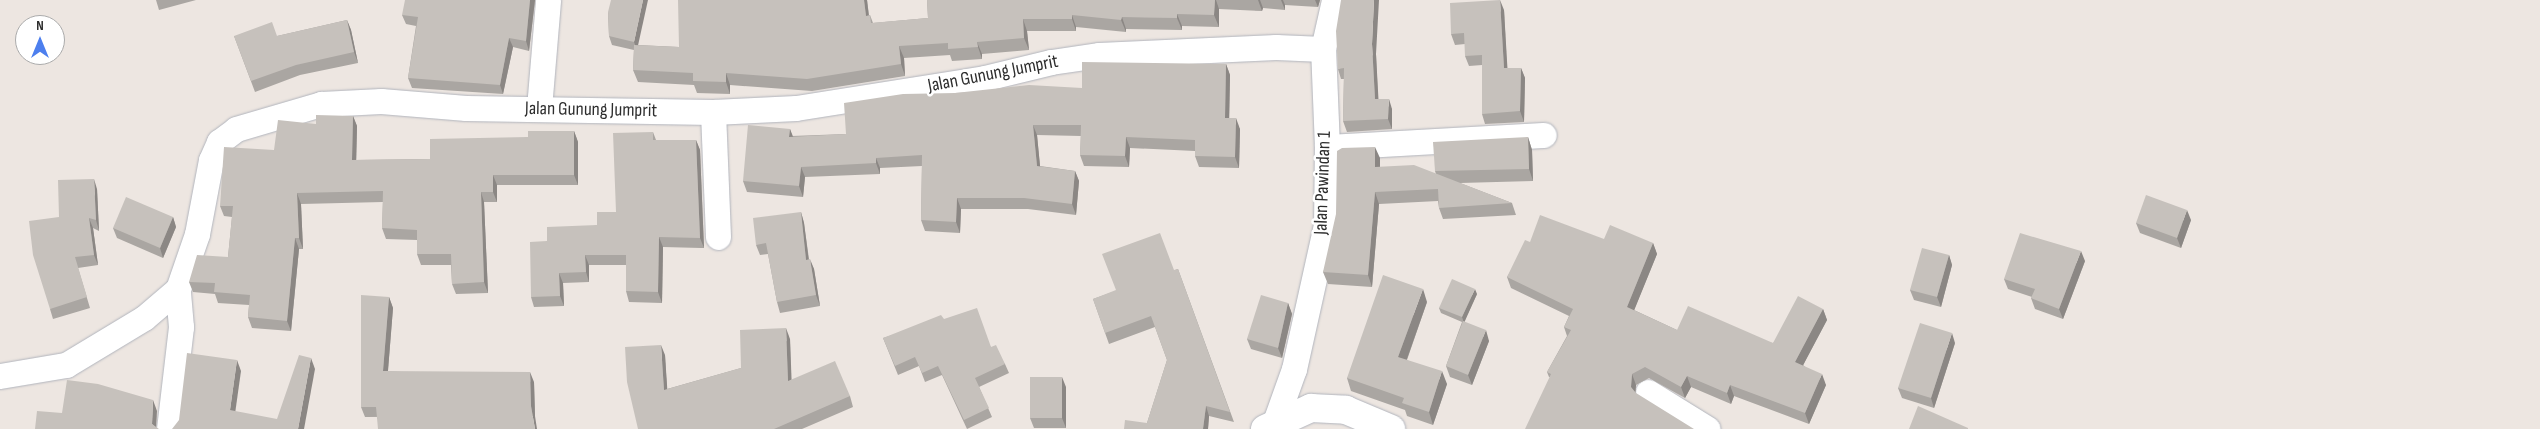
<!DOCTYPE html>
<style>
body{margin:0}
#map{position:relative;width:2540px;height:429px;overflow:hidden;background:#ede6e1;font-family:"Sofia Sans Condensed",sans-serif}
div>[style]{position:absolute}
.roads{filter:drop-shadow(0 0 1px #b1b4bc) drop-shadow(0 0 1px #b1b4bc)}
.street>*{height:25px;margin:-12.5px;padding:0 12.5px;transform-origin:12.5px;border-radius:12.5px;background:#fff}
.secondary>*{height:28px;margin:-14px;padding:0 14px;transform-origin:14px;border-radius:14px;background:#fff}
.wall>*{inset:0;background:#aaa6a2}
.shaded-wall>*{inset:0;background:#8b8784}
.building>*{inset:0;background:#c6c1bc}
span{translate:-50% -50%;white-space:nowrap;text-align:center;line-height:1.15;-webkit-text-stroke:5px #fff;paint-order:stroke}
.street-label{font-size:19px;color:#2d2d2d}
.north{position:absolute;left:15px;top:15px;width:50px;height:50px;box-sizing:border-box;background:#fff;border:1px solid #ababab;border-radius:50%;rotate:0deg;font-size:14px;font-weight:700;line-height:20px;text-align:center;color:#2d2d2d}
.north::after{content:'';display:block;margin:auto;width:18px;height:22px;background:#4d7fee;clip-path:polygon(50% 0,100% 100%,50% 72%,0 100%)}
</style>
<div id="map">
<div class="roads">
<div class="street">
<i style="left:539px;top:108px;width:108px;rotate:-85.2deg"></i>
<i style="left:713px;top:112px;width:125px;rotate:87.7deg"></i>
<i style="left:1327px;top:147px;width:217px;rotate:-3.2deg"></i>
<i style="left:0;top:376px;width:67px;rotate:-9.5deg"></i>
<i style="left:66px;top:365px;width:91px;rotate:-31.1deg"></i>
<i style="left:144px;top:318px;width:45px;rotate:-40.5deg"></i>
<i style="left:178px;top:289px;width:58px;rotate:-70.9deg"></i>
<i style="left:197px;top:234px;width:75px;rotate:-79.3deg"></i>
<i style="left:211px;top:160px;width:20px;rotate:-66deg"></i>
<i style="left:219px;top:142px;width:21px;rotate:-37deg"></i>
<i style="left:236px;top:129px;width:89px;rotate:-16.4deg"></i>
<i style="left:321px;top:104px;width:60px;rotate:-2.9deg"></i>
<i style="left:381px;top:101px;width:85px;rotate:4.7deg"></i>
<i style="left:466px;top:108px;width:247px;rotate:0.9deg"></i>
<i style="left:713px;top:112px;width:83px;rotate:-2.8deg"></i>
<i style="left:796px;top:108px;width:191px;rotate:-9deg"></i>
<i style="left:985px;top:78px;width:68px;rotate:-13.6deg"></i>
<i style="left:1051px;top:62px;width:49px;rotate:-8.3deg"></i>
<i style="left:1099px;top:55px;width:177px;rotate:-2.6deg"></i>
<i style="left:1276px;top:47px;width:47px;rotate:2.4deg"></i>
<i style="left:1648px;top:392px;width:70px;rotate:31.7deg"></i>
<i style="left:1275px;top:422px;width:56px;rotate:-70.3deg"></i>
<i style="left:1294px;top:369px;width:148px;rotate:-77.5deg"></i>
<i style="left:1326px;top:225px;width:78px;rotate:-89.3deg"></i>
<i style="left:1327px;top:147px;width:98px;rotate:-92.3deg"></i>
<i style="left:1323px;top:49px;width:50px;rotate:-77.3deg"></i>
<i style="left:169px;top:429px;width:103px;rotate:-83.3deg"></i>
<i style="left:181px;top:327px;width:38px;rotate:-95deg"></i>
</div>
<div class="secondary">
<i style="left:1265px;top:429px;width:51px;rotate:-24.5deg"></i>
<i style="left:1311px;top:408px;width:35px;rotate:3deg"></i>
<i style="left:1346px;top:410px;width:49px;rotate:22.9deg"></i>
</div>
</div>
<div class="wall">
<i style="clip-path:polygon(156px 0,196px 0,159px 10px)"></i>
<i style="clip-path:polygon(535px 0,529px 51px,513px 47px,503px 94px,412px 88px,408px 78px,416px 26px,406px 24px,402px 15px)"></i>
<i style="clip-path:polygon(867px 0,869px 15px,870px 15px,873px 23px,928px 18px,927px 0,1320px 0,1318px 7px,1285px 5px,1285px 10px,1263px 8px,1262px 11px,1219px 9px,1219px 27px,1182px 26px,1182px 30px,1126px 29px,1126px 32px,1076px 27px,1076px 31px,1027px 31px,1029px 50px,982px 54px,982px 59px,952px 61px,950px 55px,904px 58px,905px 76px,812px 91px,730px 85px,730px 94px,697px 93px,694px 85px,638px 82px,633px 70px,634px 50px,612px 45px,609px 36px,608px 12px,638px 45px,679px 47px)"></i>
<i style="clip-path:polygon(1504px 10px,1507px 68px,1521px 68px,1525px 78px,1524px 122px,1485px 124px,1482px 114px,1482px 65px,1469px 66px,1465px 56px,1465px 44px,1455px 45px,1451px 34px)"></i>
<i style="clip-path:polygon(347px 20px,351px 30px,358px 63px,300px 75px,255px 92px,234px 36px,277px 36px)"></i>
<i style="clip-path:polygon(1376px 54px,1378px 99px,1392px 109px,1392px 129px,1347px 132px,1343px 121px,1344px 79px,1341px 79px,1338px 69px)"></i>
<i style="clip-path:polygon(1226px 64px,1230px 75px,1229px 118px,1240px 129px,1239px 168px,1199px 167px,1195px 156px,1195px 151px,1130px 148px,1129px 167px,1084px 166px,1080px 155px,1081px 136px,1037px 135px,1040px 166px,1075px 171px,1079px 181px,1076px 215px,1028px 209px,961px 209px,960px 233px,925px 231px,921px 220px,922px 166px,880px 168px,880px 174px,805px 177px,803px 197px,747px 192px,743px 181px,790px 129px,792px 136px,846px 134px,955px 93px,1082px 88px)"></i>
<i style="clip-path:polygon(353px 116px,357px 126px,356px 160px,430px 159px,528px 137px,574px 131px,578px 142px,578px 185px,497px 185px,497px 202px,484px 202px,488px 293px,456px 294px,452px 284px,451px 265px,421px 265px,417px 254px,417px 240px,386px 239px,382px 228px,383px 202px,301px 204px,303px 249px,299px 249px,291px 331px,252px 328px,248px 317px,249px 305px,218px 303px,215px 294px,193px 292px,189px 282px,228px 257px,232px 217px,224px 216px,220px 206px,274px 150px,316px 124px)"></i>
<i style="clip-path:polygon(653px 132px,656px 140px,696px 140px,700px 150px,704px 248px,663px 247px,662px 303px,629px 302px,626px 291px,626px 265px,589px 265px,589px 282px,563px 283px,564px 306px,534px 307px,531px 297px,547px 241px,597px 225px,616px 212px)"></i>
<i style="clip-path:polygon(1528px 137px,1532px 150px,1533px 181px,1460px 183px,1512px 203px,1516px 215px,1443px 219px,1439px 208px,1438px 201px,1379px 204px,1372px 287px,1328px 284px,1323px 272px,1380px 158px,1380px 167px,1436px 174px,1435px 171px)"></i>
<i style="clip-path:polygon(97px 189px,99px 231px,93px 228px,98px 265px,78px 268px,90px 308px,53px 319px,50px 309px)"></i>
<i style="clip-path:polygon(801px 212px,804px 223px,809px 259px,814px 269px,820px 306px,780px 313px,777px 302px,768px 254px,760px 255px,756px 245px)"></i>
<i style="clip-path:polygon(173px 217px,176px 227px,163px 258px,117px 238px,113px 228px)"></i>
<i style="clip-path:polygon(2191px 220px,2181px 248px,2140px 233px,2136px 223px)"></i>
<i style="clip-path:polygon(1604px 239px,1653px 243px,1657px 254px,1634px 310px,1677px 330px,1773px 343px,1823px 309px,1827px 320px,1803px 365px,1826px 385px,1809px 424px,1734px 396px,1731px 404px,1691px 387px,1685px 398px,1649px 378px,1636px 385px,1635px 392px,1549px 377px,1547px 372px,1567px 336px,1564px 327px,1569px 316px,1511px 288px,1507px 277px,1530px 242px)"></i>
<i style="clip-path:polygon(1949px 255px,1952px 265px,1941px 307px,1914px 300px,1910px 290px)"></i>
<i style="clip-path:polygon(2085px 261px,2063px 319px,2035px 309px,2031px 298px,2032px 297px,2008px 289px,2004px 279px)"></i>
<i style="clip-path:polygon(1178px 269px,1234px 422px,1209px 416px,1208px 429px,1124px 429px,1147px 423px,1167px 360px,1155px 327px,1109px 344px,1093px 299px)"></i>
<i style="clip-path:polygon(1477px 294px,1464px 322px,1489px 341px,1472px 385px,1450px 377px,1446px 366px,1462px 322px,1441px 313px,1439px 308px)"></i>
<i style="clip-path:polygon(389px 297px,393px 308px,388px 371px,534px 382px,535px 416px,365px 417px,361px 407px)"></i>
<i style="clip-path:polygon(1427px 302px,1407px 360px,1447px 384px,1433px 425px,1407px 416px,1405px 410px,1351px 391px,1347px 378px)"></i>
<i style="clip-path:polygon(1288px 303px,1292px 314px,1282px 358px,1251px 349px,1247px 339px)"></i>
<i style="clip-path:polygon(944px 319px,991px 347px,1005px 364px,1009px 373px,979px 387px,992px 417px,967px 429px,942px 375px,925px 382px,919px 366px,898px 375px,883px 338px)"></i>
<i style="clip-path:polygon(790px 339px,791px 380px,850px 396px,853px 407px,802px 429px,638px 429px,665px 355px,667px 389px,741px 368px)"></i>
<i style="clip-path:polygon(1955px 343px,1934px 408px,1902px 398px,1898px 388px)"></i>
<i style="clip-path:polygon(1066px 387px,1066px 428px,1034px 428px,1030px 418px)"></i>
</div>
<div class="shaded-wall">
<i style="clip-path:polygon(530px 0,535px 0,529px 51px,526px 41px)"></i>
<i style="clip-path:polygon(643px 0,648px 0,637px 50px,634px 42px)"></i>
<i style="clip-path:polygon(864px 0,867px 0,870px 27px,866px 16px)"></i>
<i style="clip-path:polygon(1215px 0,1216px 0,1219px 9px,1219px 27px,1214px 15px)"></i>
<i style="clip-path:polygon(1258px 0,1260px 0,1263px 8px,1262px 11px)"></i>
<i style="clip-path:polygon(1281px 0,1283px 0,1285px 5px,1285px 10px)"></i>
<i style="clip-path:polygon(1315px 0,1320px 0,1318px 7px)"></i>
<i style="clip-path:polygon(1374px 0,1379px 0,1376px 54px,1379px 109px,1375px 99px,1372px 44px)"></i>
<i style="clip-path:polygon(1500px 0,1504px 10px,1508px 78px,1504px 68px)"></i>
<i style="clip-path:polygon(1177px 14px,1182px 26px,1182px 30px,1177px 18px)"></i>
<i style="clip-path:polygon(1072px 15px,1076px 27px,1076px 31px,1072px 19px)"></i>
<i style="clip-path:polygon(1122px 17px,1126px 29px,1126px 32px,1121px 20px)"></i>
<i style="clip-path:polygon(1023px 19px,1027px 31px,1029px 50px,1024px 38px)"></i>
<i style="clip-path:polygon(347px 20px,351px 30px,358px 63px,354px 52px)"></i>
<i style="clip-path:polygon(509px 38px,513px 47px,503px 94px,500px 85px)"></i>
<i style="clip-path:polygon(977px 42px,982px 54px,982px 59px,978px 47px)"></i>
<i style="clip-path:polygon(899px 46px,904px 58px,905px 76px,901px 64px)"></i>
<i style="clip-path:polygon(1226px 64px,1230px 75px,1229px 129px,1225px 118px)"></i>
<i style="clip-path:polygon(1521px 68px,1525px 78px,1524px 122px,1520px 111px)"></i>
<i style="clip-path:polygon(726px 73px,730px 85px,730px 94px,726px 82px)"></i>
<i style="clip-path:polygon(1389px 99px,1392px 109px,1392px 129px,1388px 119px)"></i>
<i style="clip-path:polygon(353px 116px,357px 126px,356px 171px,352px 160px)"></i>
<i style="clip-path:polygon(1236px 118px,1240px 129px,1239px 168px,1235px 157px)"></i>
<i style="clip-path:polygon(1033px 125px,1037px 135px,1041px 176px,1037px 166px)"></i>
<i style="clip-path:polygon(790px 129px,794px 139px,789px 137px)"></i>
<i style="clip-path:polygon(574px 131px,578px 142px,578px 185px,574px 175px)"></i>
<i style="clip-path:polygon(1126px 137px,1130px 148px,1129px 167px,1125px 156px)"></i>
<i style="clip-path:polygon(1528px 137px,1532px 150px,1533px 181px,1529px 169px)"></i>
<i style="clip-path:polygon(696px 140px,700px 150px,704px 248px,700px 238px)"></i>
<i style="clip-path:polygon(1375px 147px,1380px 158px,1380px 179px,1375px 167px)"></i>
<i style="clip-path:polygon(876px 158px,880px 168px,880px 174px,876px 163px)"></i>
<i style="clip-path:polygon(801px 167px,805px 177px,803px 197px,799px 186px)"></i>
<i style="clip-path:polygon(1075px 171px,1079px 181px,1076px 215px,1072px 204px)"></i>
<i style="clip-path:polygon(493px 175px,497px 185px,497px 202px,493px 192px)"></i>
<i style="clip-path:polygon(94px 179px,97px 189px,99px 231px,96px 220px)"></i>
<i style="clip-path:polygon(481px 192px,484px 202px,488px 293px,484px 282px)"></i>
<i style="clip-path:polygon(1375px 192px,1379px 204px,1372px 287px,1368px 275px)"></i>
<i style="clip-path:polygon(297px 193px,301px 204px,303px 249px,299px 238px)"></i>
<i style="clip-path:polygon(957px 198px,961px 209px,960px 233px,956px 222px)"></i>
<i style="clip-path:polygon(2187px 210px,2191px 220px,2181px 248px,2177px 238px)"></i>
<i style="clip-path:polygon(801px 212px,804px 223px,810px 270px,806px 260px)"></i>
<i style="clip-path:polygon(173px 217px,176px 227px,163px 258px,160px 248px)"></i>
<i style="clip-path:polygon(89px 218px,93px 228px,98px 265px,94px 255px)"></i>
<i style="clip-path:polygon(659px 237px,663px 247px,662px 303px,658px 292px)"></i>
<i style="clip-path:polygon(295px 238px,299px 249px,291px 331px,287px 321px)"></i>
<i style="clip-path:polygon(1653px 243px,1657px 254px,1631px 318px,1627px 307px)"></i>
<i style="clip-path:polygon(2081px 251px,2085px 261px,2063px 319px,2059px 309px)"></i>
<i style="clip-path:polygon(585px 255px,589px 265px,589px 282px,586px 272px)"></i>
<i style="clip-path:polygon(1949px 255px,1952px 265px,1941px 307px,1937px 297px)"></i>
<i style="clip-path:polygon(810px 259px,814px 269px,820px 306px,816px 295px)"></i>
<i style="clip-path:polygon(559px 273px,563px 283px,564px 306px,560px 296px)"></i>
<i style="clip-path:polygon(1423px 289px,1427px 302px,1403px 370px,1398px 357px)"></i>
<i style="clip-path:polygon(1475px 289px,1477px 294px,1464px 323px,1462px 317px)"></i>
<i style="clip-path:polygon(389px 297px,393px 308px,387px 382px,383px 371px)"></i>
<i style="clip-path:polygon(1288px 303px,1292px 314px,1282px 358px,1278px 348px)"></i>
<i style="clip-path:polygon(1823px 309px,1827px 320px,1799px 373px,1795px 362px)"></i>
<i style="clip-path:polygon(786px 328px,790px 339px,792px 391px,788px 381px)"></i>
<i style="clip-path:polygon(1486px 330px,1489px 341px,1472px 385px,1468px 375px)"></i>
<i style="clip-path:polygon(1952px 333px,1955px 343px,1934px 408px,1931px 398px)"></i>
<i style="clip-path:polygon(661px 345px,665px 355px,668px 400px,664px 390px)"></i>
<i style="clip-path:polygon(311px 358px,315px 369px,304px 429px,298px 429px)"></i>
<i style="clip-path:polygon(237px 360px,241px 371px,234px 421px,230px 410px)"></i>
<i style="clip-path:polygon(1442px 371px,1447px 384px,1433px 425px,1429px 412px)"></i>
<i style="clip-path:polygon(530px 372px,534px 382px,535px 416px,537px 429px,535px 429px,531px 406px)"></i>
<i style="clip-path:polygon(1632px 374px,1636px 385px,1635px 398px,1631px 387px)"></i>
<i style="clip-path:polygon(1822px 374px,1826px 385px,1809px 424px,1805px 413px)"></i>
<i style="clip-path:polygon(1687px 376px,1691px 387px,1685px 398px,1681px 387px)"></i>
<i style="clip-path:polygon(1062px 377px,1066px 387px,1066px 428px,1062px 418px)"></i>
<i style="clip-path:polygon(1730px 385px,1734px 396px,1731px 404px,1727px 393px)"></i>
<i style="clip-path:polygon(153px 400px,157px 411px,156px 429px,152px 424px)"></i>
<i style="clip-path:polygon(1206px 406px,1209px 416px,1208px 429px,1203px 429px)"></i>
</div>
<div class="building">
<i style="clip-path:polygon(405px 0,530px 0,526px 41px,509px 38px,500px 85px,408px 78px,418px 17px,402px 15px)"></i>
<i style="clip-path:polygon(611px 0,643px 0,634px 42px,609px 36px,608px 12px)"></i>
<i style="clip-path:polygon(678px 0,864px 0,866px 16px,870px 15px,871px 23px,928px 18px,927px 0,1215px 0,1214px 15px,1177px 14px,1177px 18px,1122px 17px,1121px 20px,1072px 15px,1072px 19px,1023px 19px,1024px 38px,977px 42px,978px 47px,948px 49px,948px 43px,899px 46px,901px 64px,807px 79px,726px 73px,726px 82px,693px 81px,693px 73px,633px 70px,634px 45px,679px 47px)"></i>
<i style="clip-path:polygon(1341px 0,1374px 0,1372px 44px,1375px 99px,1389px 99px,1388px 119px,1343px 121px,1344px 68px,1338px 69px,1336px 31px)"></i>
<i style="clip-path:polygon(1500px 0,1504px 68px,1521px 68px,1520px 111px,1482px 114px,1482px 55px,1465px 56px,1464px 33px,1451px 34px,1450px 3px)"></i>
<i style="clip-path:polygon(347px 20px,354px 52px,296px 65px,251px 81px,234px 36px,272px 22px,277px 36px)"></i>
<i style="clip-path:polygon(1082px 62px,1226px 64px,1225px 118px,1236px 118px,1235px 157px,1195px 156px,1195px 140px,1126px 137px,1125px 156px,1080px 155px,1081px 125px,1033px 125px,1037px 166px,1075px 171px,1072px 204px,1024px 198px,957px 198px,956px 222px,921px 220px,922px 155px,876px 158px,876px 163px,801px 167px,799px 186px,743px 181px,748px 125px,790px 129px,789px 137px,846px 134px,844px 103px,903px 94px,955px 93px,1029px 85px,1082px 88px)"></i>
<i style="clip-path:polygon(316px 115px,353px 116px,352px 160px,430px 159px,430px 139px,528px 137px,528px 131px,574px 131px,574px 175px,493px 175px,493px 192px,481px 192px,484px 282px,452px 284px,451px 254px,417px 254px,417px 230px,382px 228px,383px 191px,297px 193px,299px 238px,295px 238px,287px 321px,248px 317px,250px 295px,214px 292px,215px 283px,189px 282px,197px 255px,228px 257px,233px 206px,220px 206px,224px 147px,274px 150px,278px 120px,316px 124px)"></i>
<i style="clip-path:polygon(653px 132px,653px 140px,696px 140px,700px 238px,659px 237px,658px 292px,626px 291px,626px 255px,585px 255px,586px 272px,559px 273px,560px 296px,531px 297px,530px 242px,547px 241px,547px 227px,597px 225px,597px 212px,616px 212px,613px 133px)"></i>
<i style="clip-path:polygon(1528px 137px,1529px 169px,1435px 171px,1433px 142px)"></i>
<i style="clip-path:polygon(1375px 147px,1375px 167px,1414px 165px,1512px 203px,1439px 208px,1438px 189px,1375px 192px,1368px 275px,1323px 272px,1336px 214px,1337px 151px,1342px 148px)"></i>
<i style="clip-path:polygon(94px 179px,96px 220px,89px 218px,94px 255px,75px 257px,87px 297px,50px 309px,33px 255px,29px 221px,59px 217px,58px 180px)"></i>
<i style="clip-path:polygon(2146px 195px,2187px 210px,2177px 238px,2136px 223px)"></i>
<i style="clip-path:polygon(126px 197px,173px 217px,160px 248px,113px 228px)"></i>
<i style="clip-path:polygon(801px 212px,806px 260px,810px 259px,816px 295px,777px 302px,766px 243px,756px 245px,753px 218px)"></i>
<i style="clip-path:polygon(1540px 215px,1604px 239px,1610px 225px,1653px 243px,1627px 307px,1677px 330px,1688px 306px,1773px 343px,1798px 296px,1823px 309px,1795px 362px,1822px 374px,1805px 413px,1730px 385px,1727px 393px,1687px 376px,1681px 387px,1645px 367px,1632px 374px,1631px 387px,1636px 393px,1694px 429px,1525px 429px,1551px 374px,1547px 372px,1571px 330px,1564px 327px,1573px 309px,1507px 277px,1525px 240px,1530px 242px)"></i>
<i style="clip-path:polygon(1160px 233px,1174px 270px,1178px 269px,1230px 412px,1206px 406px,1203px 429px,1124px 429px,1125px 420px,1147px 423px,1167px 360px,1151px 316px,1105px 333px,1093px 299px,1116px 290px,1102px 254px)"></i>
<i style="clip-path:polygon(2020px 233px,2081px 251px,2059px 309px,2031px 298px,2035px 289px,2004px 279px)"></i>
<i style="clip-path:polygon(1922px 248px,1949px 255px,1937px 297px,1910px 290px)"></i>
<i style="clip-path:polygon(1383px 275px,1423px 289px,1398px 357px,1442px 371px,1429px 412px,1402px 403px,1404px 398px,1347px 378px)"></i>
<i style="clip-path:polygon(1452px 279px,1475px 289px,1462px 317px,1439px 308px)"></i>
<i style="clip-path:polygon(361px 295px,389px 297px,383px 371px,530px 372px,531px 406px,535px 429px,378px 429px,376px 407px,361px 407px)"></i>
<i style="clip-path:polygon(1261px 295px,1288px 303px,1278px 348px,1247px 339px)"></i>
<i style="clip-path:polygon(977px 308px,991px 347px,996px 345px,1005px 364px,975px 378px,989px 408px,964px 420px,938px 366px,922px 373px,915px 357px,895px 366px,883px 338px,941px 315px,944px 319px)"></i>
<i style="clip-path:polygon(1463px 321px,1486px 330px,1468px 375px,1446px 366px)"></i>
<i style="clip-path:polygon(1920px 323px,1952px 333px,1931px 398px,1898px 388px)"></i>
<i style="clip-path:polygon(786px 328px,788px 381px,835px 361px,850px 396px,774px 429px,638px 429px,627px 382px,625px 347px,661px 345px,664px 390px,741px 368px,740px 330px)"></i>
<i style="clip-path:polygon(187px 353px,237px 360px,230px 410px,277px 419px,299px 355px,311px 358px,298px 429px,172px 429px,179px 420px)"></i>
<i style="clip-path:polygon(1030px 377px,1062px 377px,1062px 418px,1030px 418px)"></i>
<i style="clip-path:polygon(67px 380px,98px 384px,153px 400px,152px 424px,159px 429px,35px 429px,37px 411px,62px 413px)"></i>
<i style="clip-path:polygon(1918px 406px,1968px 428px,1968px 429px,1909px 429px)"></i>
</div>
<div class="street-label">
<span style="left:993px;top:74px;rotate:-11deg">Jalan Gunung Jumprit</span>
<span style="left:591px;top:110px;rotate:1deg">Jalan Gunung Jumprit</span>
<span style="left:1323px;top:183px;rotate:-88deg">Jalan Pawindan 1</span>
</div>
<div class="north">N</div>
</div>
